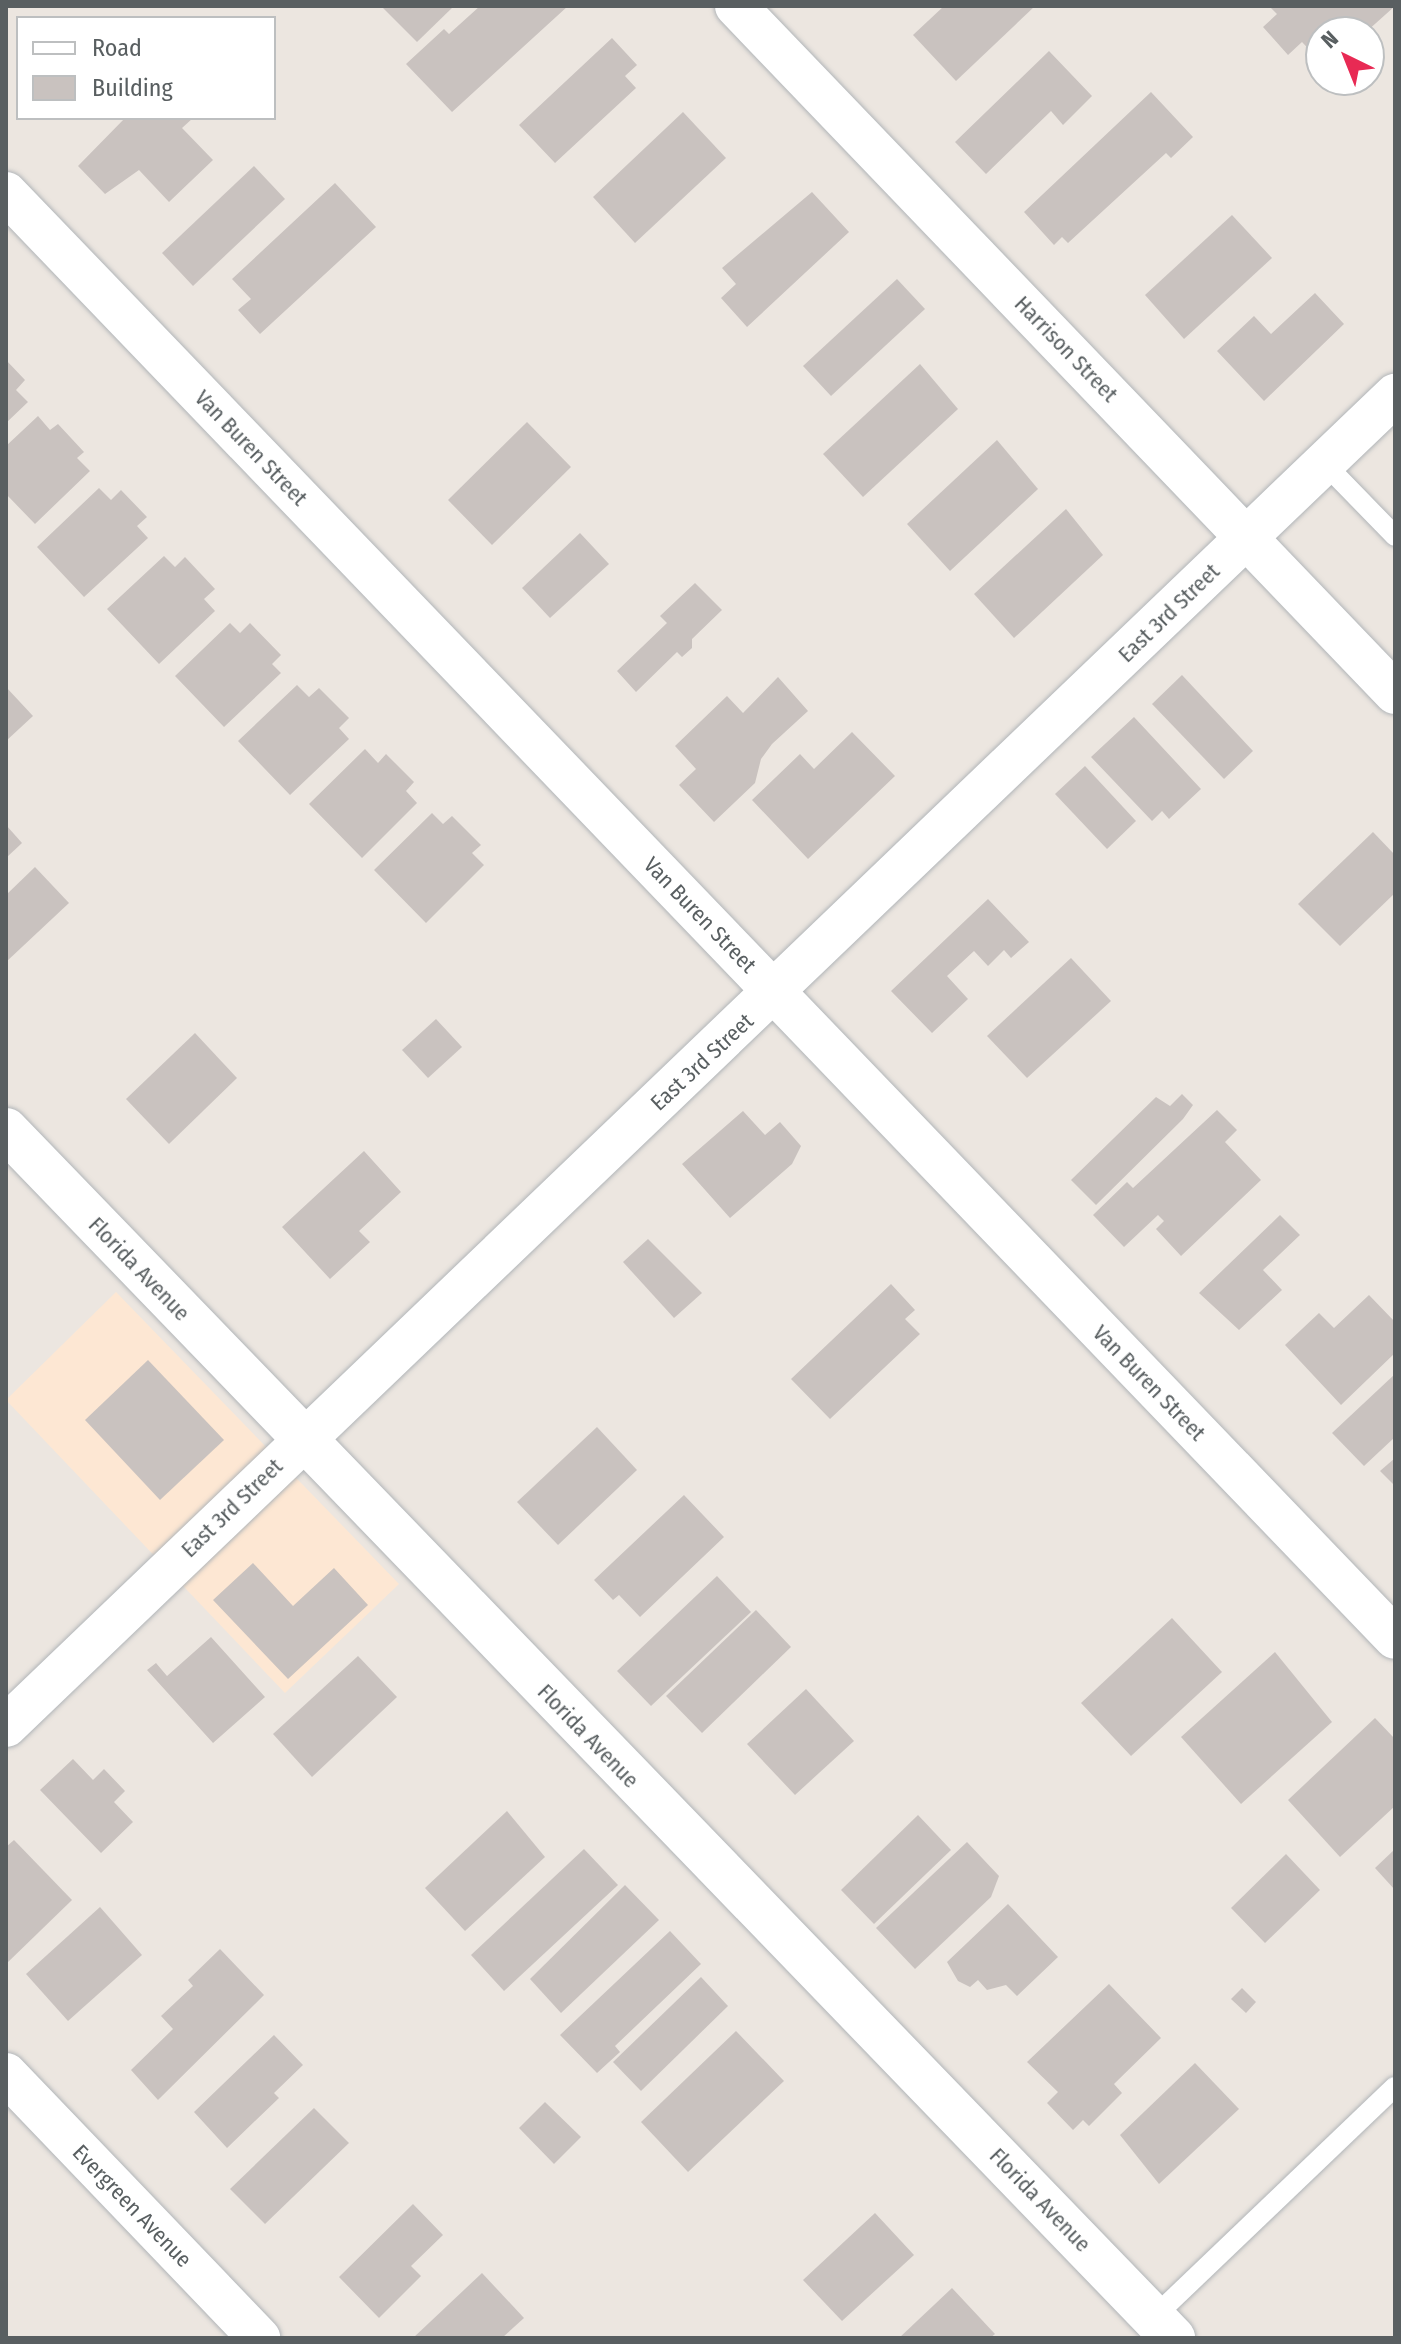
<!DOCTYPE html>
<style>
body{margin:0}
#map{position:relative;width:1401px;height:2344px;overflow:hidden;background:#ece6e0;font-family:"Fira Sans Condensed",sans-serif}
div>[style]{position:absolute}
.commercial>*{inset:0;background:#fde7d3}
.building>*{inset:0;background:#c9c2bf}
.roads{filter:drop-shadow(0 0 2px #b1b5b8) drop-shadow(0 0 2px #b1b5b8)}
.service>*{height:20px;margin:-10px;padding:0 10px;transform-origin:10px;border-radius:10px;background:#fff}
.minor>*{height:42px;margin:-21px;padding:0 21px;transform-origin:21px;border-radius:21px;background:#fff}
.tertiary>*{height:44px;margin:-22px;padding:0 22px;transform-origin:22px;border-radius:22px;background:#fff}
span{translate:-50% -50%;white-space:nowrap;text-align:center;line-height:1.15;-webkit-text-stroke:6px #fff;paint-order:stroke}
.street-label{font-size:22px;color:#595f61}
.frame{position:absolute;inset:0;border:8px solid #595f61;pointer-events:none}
.legend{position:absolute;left:16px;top:16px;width:260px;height:104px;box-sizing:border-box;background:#fff;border:2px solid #bdbfc0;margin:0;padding:10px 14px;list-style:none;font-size:24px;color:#595f61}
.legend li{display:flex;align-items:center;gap:16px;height:40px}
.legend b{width:40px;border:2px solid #bdbfc0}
.north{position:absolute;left:1305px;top:16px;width:80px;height:80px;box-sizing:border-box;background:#fff;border:2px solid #bdbfc0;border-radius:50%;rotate:317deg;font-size:22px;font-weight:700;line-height:32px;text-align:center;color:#595f61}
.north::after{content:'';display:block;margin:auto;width:28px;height:36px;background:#e82a54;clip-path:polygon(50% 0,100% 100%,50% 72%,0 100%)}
</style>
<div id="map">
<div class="commercial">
<i style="clip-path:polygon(116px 1292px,399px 1584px,285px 1693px,6px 1400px)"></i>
</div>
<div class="building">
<i style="clip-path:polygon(381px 6px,454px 6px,417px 42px)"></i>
<i style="clip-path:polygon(480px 6px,568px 6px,452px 112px,406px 64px,444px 29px,449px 34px)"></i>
<i style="clip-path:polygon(944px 6px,1035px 6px,956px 81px,913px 35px)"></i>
<i style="clip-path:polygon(1269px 6px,1395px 6px,1366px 32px,1321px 32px,1321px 62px,1302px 42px,1288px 55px,1263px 27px,1277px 14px)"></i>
<i style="clip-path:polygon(612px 38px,637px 65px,625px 76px,636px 88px,555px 163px,519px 125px)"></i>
<i style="clip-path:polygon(1049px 51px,1092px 96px,1063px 125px,1051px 111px,986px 174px,955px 142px)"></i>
<i style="clip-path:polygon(1151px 92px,1193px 137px,1171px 158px,1166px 153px,1068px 243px,1062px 237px,1054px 245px,1024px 212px)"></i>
<i style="clip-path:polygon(683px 112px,726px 158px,635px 243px,593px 197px)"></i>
<i style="clip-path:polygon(125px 118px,193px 118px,182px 128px,213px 160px,169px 202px,139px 170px,105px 194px,78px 166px)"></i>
<i style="clip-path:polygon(254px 166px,285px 199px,193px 286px,162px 253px)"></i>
<i style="clip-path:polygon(335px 183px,376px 227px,260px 334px,238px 310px,251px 299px,232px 279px)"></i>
<i style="clip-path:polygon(812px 192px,849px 232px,747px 327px,721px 298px,736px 284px,722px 268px)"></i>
<i style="clip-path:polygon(1232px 215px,1272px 258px,1184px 339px,1145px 295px)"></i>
<i style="clip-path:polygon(897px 279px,925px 309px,831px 396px,803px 366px)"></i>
<i style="clip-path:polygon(1315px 293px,1344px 324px,1264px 401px,1217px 351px,1254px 316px,1271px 334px)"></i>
<i style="clip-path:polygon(6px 360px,25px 380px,16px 390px,28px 402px,6px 423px)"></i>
<i style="clip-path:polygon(920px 364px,958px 409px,863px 497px,823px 454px)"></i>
<i style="clip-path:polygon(38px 416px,50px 430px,58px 424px,84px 452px,77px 458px,90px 471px,35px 524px,6px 494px,6px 446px)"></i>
<i style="clip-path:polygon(527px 422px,571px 467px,492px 545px,448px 500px)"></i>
<i style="clip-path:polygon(997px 440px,1038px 489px,950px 571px,907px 524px)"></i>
<i style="clip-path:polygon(99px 488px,111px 500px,121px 490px,147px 517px,137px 526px,148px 538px,84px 597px,37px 547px)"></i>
<i style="clip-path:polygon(1066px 509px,1103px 555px,1014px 638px,974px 594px)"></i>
<i style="clip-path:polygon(580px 533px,609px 564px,550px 618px,522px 588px)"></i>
<i style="clip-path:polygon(164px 556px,175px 567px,185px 557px,215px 589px,204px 599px,215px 611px,159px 664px,107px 609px)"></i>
<i style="clip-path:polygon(695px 583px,722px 610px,692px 639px,692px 648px,682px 657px,677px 652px,636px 692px,617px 671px,667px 623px,660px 616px)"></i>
<i style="clip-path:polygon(230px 623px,240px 633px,250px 623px,281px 655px,272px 664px,281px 673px,224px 727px,175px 676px)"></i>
<i style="clip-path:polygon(1182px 675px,1253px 751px,1224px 779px,1152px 704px)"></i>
<i style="clip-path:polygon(778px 677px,808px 711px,772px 744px,761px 759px,755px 783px,714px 822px,679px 785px,696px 769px,675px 746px,727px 696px,743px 713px)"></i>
<i style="clip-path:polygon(297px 685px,309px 697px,319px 688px,349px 718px,339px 728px,349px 739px,290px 795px,238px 741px)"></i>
<i style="clip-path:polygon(6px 687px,33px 716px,6px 741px)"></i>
<i style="clip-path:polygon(1134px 717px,1201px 789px,1169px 819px,1162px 811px,1152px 821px,1091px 757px)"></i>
<i style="clip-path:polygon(852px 732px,895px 776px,808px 859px,752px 800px,800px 754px,814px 769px)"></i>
<i style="clip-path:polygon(365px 749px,378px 763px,386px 754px,414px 782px,406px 791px,417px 803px,362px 858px,309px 804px)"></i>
<i style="clip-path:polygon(1085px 766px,1136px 821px,1107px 849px,1055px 794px)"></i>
<i style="clip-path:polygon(432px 813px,443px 824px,452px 816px,481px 845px,472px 853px,484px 865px,426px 923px,374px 870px)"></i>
<i style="clip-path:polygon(6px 825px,22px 843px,6px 858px)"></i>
<i style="clip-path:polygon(1373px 832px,1395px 855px,1395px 893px,1340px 946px,1298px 904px)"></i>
<i style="clip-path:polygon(35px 867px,69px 903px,6px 962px,6px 895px)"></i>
<i style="clip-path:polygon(988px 899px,1029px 942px,1011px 958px,1004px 950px,988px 966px,974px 951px,947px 976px,968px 999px,932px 1033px,891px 991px)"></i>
<i style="clip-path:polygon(1071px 958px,1111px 1001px,1027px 1078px,987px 1036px)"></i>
<i style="clip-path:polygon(436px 1019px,462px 1047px,428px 1078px,402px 1050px)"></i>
<i style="clip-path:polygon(195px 1033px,237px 1078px,169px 1144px,126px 1099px)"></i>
<i style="clip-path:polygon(1182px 1094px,1193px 1105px,1183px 1119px,1096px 1205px,1071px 1180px,1156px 1097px,1170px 1106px)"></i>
<i style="clip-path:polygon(1217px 1110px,1237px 1130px,1225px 1142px,1261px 1180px,1181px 1256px,1156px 1229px,1164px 1221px,1158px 1215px,1124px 1247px,1093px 1215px,1127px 1182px,1133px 1188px)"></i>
<i style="clip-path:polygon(743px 1111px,765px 1135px,780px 1122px,801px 1146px,792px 1164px,730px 1218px,682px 1164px)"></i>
<i style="clip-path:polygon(364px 1151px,401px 1192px,359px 1231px,370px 1242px,330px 1279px,282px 1227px)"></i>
<i style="clip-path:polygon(1280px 1215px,1300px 1235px,1263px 1270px,1282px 1290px,1239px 1330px,1199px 1293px)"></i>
<i style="clip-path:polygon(648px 1239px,702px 1293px,674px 1318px,623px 1262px)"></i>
<i style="clip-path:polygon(891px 1284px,915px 1310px,905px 1319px,920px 1334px,830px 1419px,791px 1379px)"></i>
<i style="clip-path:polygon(1369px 1295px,1395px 1322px,1395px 1353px,1341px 1405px,1285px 1345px,1319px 1313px,1334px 1328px)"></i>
<i style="clip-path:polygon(148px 1360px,224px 1440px,160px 1500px,85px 1420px)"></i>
<i style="clip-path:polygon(1395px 1374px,1395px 1437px,1364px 1466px,1332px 1433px)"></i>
<i style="clip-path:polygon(597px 1427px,637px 1470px,558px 1545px,517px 1502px)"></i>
<i style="clip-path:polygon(1395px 1458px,1395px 1486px,1380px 1471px)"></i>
<i style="clip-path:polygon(684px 1495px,724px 1537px,640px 1617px,619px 1595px,613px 1600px,594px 1580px)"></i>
<i style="clip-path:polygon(253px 1563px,293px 1606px,334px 1568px,368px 1605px,288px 1679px,213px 1600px)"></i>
<i style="clip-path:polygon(717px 1576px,751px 1612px,651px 1706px,617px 1671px)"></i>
<i style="clip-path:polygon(756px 1610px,791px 1647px,702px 1733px,666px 1696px)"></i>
<i style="clip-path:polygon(1172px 1618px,1222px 1672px,1131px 1756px,1081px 1703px)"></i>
<i style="clip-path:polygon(211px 1637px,265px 1697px,213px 1743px,147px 1670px,156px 1663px,167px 1676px)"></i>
<i style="clip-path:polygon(1275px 1652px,1332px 1722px,1241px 1804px,1181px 1737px)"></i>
<i style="clip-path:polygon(358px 1656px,397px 1697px,312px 1777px,273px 1734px)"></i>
<i style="clip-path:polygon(806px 1689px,854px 1741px,795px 1795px,747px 1744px)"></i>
<i style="clip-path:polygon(1375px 1718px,1395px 1739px,1395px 1806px,1340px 1857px,1288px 1800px)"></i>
<i style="clip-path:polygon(73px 1759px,93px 1780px,104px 1769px,125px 1791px,114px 1802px,133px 1822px,101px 1853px,40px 1790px)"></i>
<i style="clip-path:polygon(507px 1811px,545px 1857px,465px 1931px,425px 1888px)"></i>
<i style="clip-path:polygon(918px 1815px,951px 1850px,874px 1924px,841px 1890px)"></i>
<i style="clip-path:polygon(14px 1840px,72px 1900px,6px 1964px,6px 1847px)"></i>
<i style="clip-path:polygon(967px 1842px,999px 1876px,991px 1897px,915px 1969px,876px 1928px)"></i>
<i style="clip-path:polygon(584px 1849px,618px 1885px,504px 1991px,471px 1955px)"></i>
<i style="clip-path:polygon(1395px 1849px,1395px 1890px,1375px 1868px)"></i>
<i style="clip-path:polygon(1286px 1854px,1320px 1890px,1265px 1943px,1231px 1908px)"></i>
<i style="clip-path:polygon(625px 1885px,659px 1920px,561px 2013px,530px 1979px)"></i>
<i style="clip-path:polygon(1008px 1904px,1058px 1957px,1017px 1996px,1006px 1985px,987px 1990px,978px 1980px,970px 1987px,958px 1981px,947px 1962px)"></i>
<i style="clip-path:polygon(100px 1907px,142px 1955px,68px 2021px,26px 1974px)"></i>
<i style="clip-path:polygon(670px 1931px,701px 1964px,615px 2046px,620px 2052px,597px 2073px,560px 2035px)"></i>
<i style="clip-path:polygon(220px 1949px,264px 1995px,158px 2100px,131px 2070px,173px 2029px,161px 2016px,193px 1986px,188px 1980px)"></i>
<i style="clip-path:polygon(701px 1977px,728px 2006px,641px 2091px,613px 2062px)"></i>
<i style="clip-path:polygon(1109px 1984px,1161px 2038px,1114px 2084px,1122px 2093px,1089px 2126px,1083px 2120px,1073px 2130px,1047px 2103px,1058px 2092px,1027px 2062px)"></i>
<i style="clip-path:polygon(1242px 1988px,1256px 2002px,1246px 2013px,1231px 1999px)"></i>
<i style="clip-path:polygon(736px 2031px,784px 2081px,688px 2172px,641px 2122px)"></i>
<i style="clip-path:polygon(274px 2035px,303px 2065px,274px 2093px,279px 2098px,227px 2148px,194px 2112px)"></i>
<i style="clip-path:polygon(1195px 2063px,1239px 2109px,1159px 2184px,1120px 2135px)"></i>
<i style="clip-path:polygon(545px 2102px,581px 2137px,554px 2164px,519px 2128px)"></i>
<i style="clip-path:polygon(314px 2108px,349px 2143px,265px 2224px,230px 2189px)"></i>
<i style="clip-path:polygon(413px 2204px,443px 2235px,411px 2266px,421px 2276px,379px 2318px,339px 2277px)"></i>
<i style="clip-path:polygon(875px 2213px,914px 2255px,842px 2321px,803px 2280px)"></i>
<i style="clip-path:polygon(482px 2273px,524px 2318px,502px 2338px,413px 2338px)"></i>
<i style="clip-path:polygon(952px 2288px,995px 2334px,990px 2338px,899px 2338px)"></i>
</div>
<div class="roads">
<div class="service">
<i style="left:1324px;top:463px;width:102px;rotate:45.8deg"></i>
<i style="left:1154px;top:2317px;width:333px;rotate:-43.7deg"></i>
</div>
<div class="minor">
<i style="left:736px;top:6px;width:952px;rotate:46.19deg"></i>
<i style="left:6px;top:193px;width:2004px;rotate:46.13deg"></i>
<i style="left:6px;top:1726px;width:1924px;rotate:-43.78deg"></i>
<i style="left:6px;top:2074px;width:366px;rotate:46.2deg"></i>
</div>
<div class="tertiary">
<i style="left:6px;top:1130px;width:1680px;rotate:45.99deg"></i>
</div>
</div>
<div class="street-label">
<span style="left:1066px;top:349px;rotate:46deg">Harrison Street</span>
<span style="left:251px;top:448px;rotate:46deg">Van Buren Street</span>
<span style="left:1169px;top:613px;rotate:-44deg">East 3rd Street</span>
<span style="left:700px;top:915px;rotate:46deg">Van Buren Street</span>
<span style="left:702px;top:1062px;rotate:-43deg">East 3rd Street</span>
<span style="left:139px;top:1269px;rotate:46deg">Florida Avenue</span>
<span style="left:1149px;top:1383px;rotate:46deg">Van Buren Street</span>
<span style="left:232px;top:1508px;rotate:-44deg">East 3rd Street</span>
<span style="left:588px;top:1736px;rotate:46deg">Florida Avenue</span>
<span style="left:1040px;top:2200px;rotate:46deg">Florida Avenue</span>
<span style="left:132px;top:2206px;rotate:46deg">Evergreen Avenue</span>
</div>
<div class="frame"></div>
<ul class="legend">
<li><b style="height:10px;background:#fff"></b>Road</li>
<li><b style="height:22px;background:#c9c2bf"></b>Building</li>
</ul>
<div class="north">N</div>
</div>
